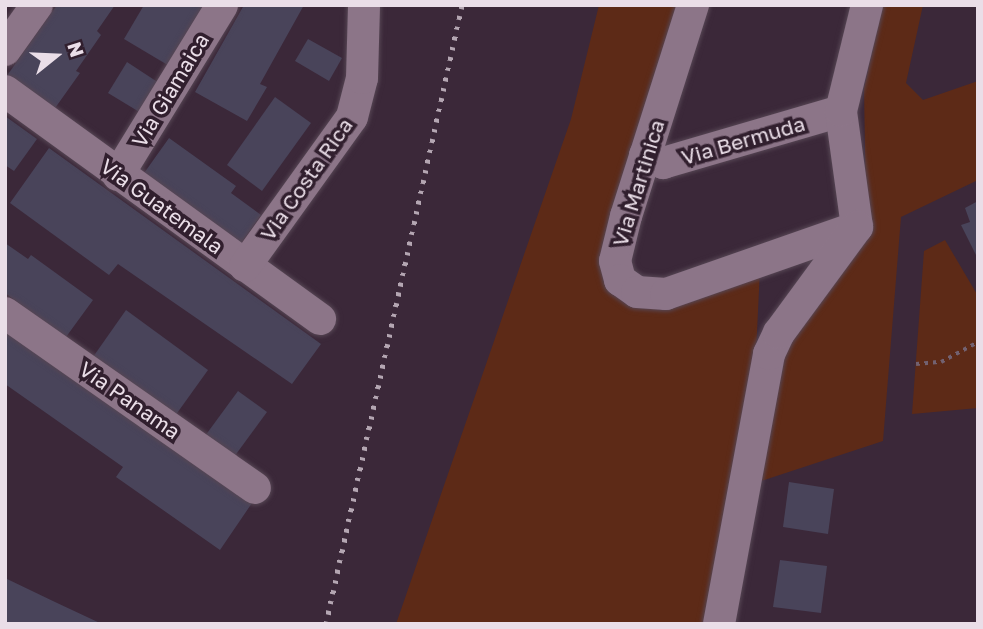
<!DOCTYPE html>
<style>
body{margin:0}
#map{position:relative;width:983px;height:629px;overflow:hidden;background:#3b2839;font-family:"Golos Text",sans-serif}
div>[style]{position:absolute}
.green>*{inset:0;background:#5d2a17}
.building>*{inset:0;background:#49445a}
.path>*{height:3.5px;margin-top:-1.75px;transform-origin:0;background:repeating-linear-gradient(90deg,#726170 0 3.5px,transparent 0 8.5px)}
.roads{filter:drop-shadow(0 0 2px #564654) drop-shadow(0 0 2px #564654)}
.minor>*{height:32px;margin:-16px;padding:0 16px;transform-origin:16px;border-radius:16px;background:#8c7588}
.rail>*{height:5px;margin-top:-2.5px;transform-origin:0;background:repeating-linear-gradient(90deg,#b4a6b2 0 3.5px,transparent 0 10.5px)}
span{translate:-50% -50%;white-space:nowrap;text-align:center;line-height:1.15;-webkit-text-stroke:7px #311f2e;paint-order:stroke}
.street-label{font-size:21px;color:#eadee8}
.frame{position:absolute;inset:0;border:7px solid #eadee8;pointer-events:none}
.north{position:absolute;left:21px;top:21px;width:70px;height:70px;-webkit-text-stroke:5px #311f2e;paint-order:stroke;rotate:72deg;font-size:19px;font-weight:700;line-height:28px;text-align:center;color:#eadee8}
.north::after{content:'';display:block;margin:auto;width:24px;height:32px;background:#eadee8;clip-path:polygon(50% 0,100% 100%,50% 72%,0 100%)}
</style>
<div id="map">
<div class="green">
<i style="clip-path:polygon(599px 5px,689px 5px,620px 297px,760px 269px,756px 353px,707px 624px,396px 624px,571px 119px)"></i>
<i style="clip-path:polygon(883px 5px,923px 5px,906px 83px,923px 100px,978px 81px,978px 180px,901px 217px,883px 441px,758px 482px,777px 365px,866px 210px,864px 88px)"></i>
<i style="clip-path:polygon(945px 240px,978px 296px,978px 408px,912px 414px,924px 251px)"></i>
</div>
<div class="building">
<i style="clip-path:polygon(57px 5px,115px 5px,97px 31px,101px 35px,76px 71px,80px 73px,53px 111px,6px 77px)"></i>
<i style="clip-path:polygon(144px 5px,208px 5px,171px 67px,124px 39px)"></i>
<i style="clip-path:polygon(244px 5px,304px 5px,260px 84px,267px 87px,247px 121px,195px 92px)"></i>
<i style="clip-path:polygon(308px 39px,342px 58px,329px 81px,295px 61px)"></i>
<i style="clip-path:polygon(127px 62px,159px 83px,141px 113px,108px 93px)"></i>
<i style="clip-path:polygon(275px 97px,311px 123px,262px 191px,227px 165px)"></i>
<i style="clip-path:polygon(5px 116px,37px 139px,14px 171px,5px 165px)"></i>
<i style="clip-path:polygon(169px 138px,236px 186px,231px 193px,261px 215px,239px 246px,142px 176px)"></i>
<i style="clip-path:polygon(49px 148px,321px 344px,292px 384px,118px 264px,109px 275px,10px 203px)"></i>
<i style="clip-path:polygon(978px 201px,978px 259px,961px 225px,970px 222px,965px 208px)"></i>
<i style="clip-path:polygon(5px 243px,28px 259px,31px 255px,93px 300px,66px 337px,5px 293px)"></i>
<i style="clip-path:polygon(126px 310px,208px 370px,175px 416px,93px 357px)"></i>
<i style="clip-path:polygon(5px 330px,252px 503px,220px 550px,116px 477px,123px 467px,5px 384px)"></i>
<i style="clip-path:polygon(238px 391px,267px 412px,234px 457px,205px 436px)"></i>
<i style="clip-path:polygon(789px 482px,834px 489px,828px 534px,783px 527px)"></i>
<i style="clip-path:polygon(780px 560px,827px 566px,821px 613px,773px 607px)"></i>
<i style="clip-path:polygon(5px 578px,55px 602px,102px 624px,5px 624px)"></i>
</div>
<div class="path">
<i style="left:916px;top:364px;width:25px;rotate:-5deg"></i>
<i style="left:941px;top:362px;width:42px;rotate:-28.4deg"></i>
</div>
<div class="roads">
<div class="minor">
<i style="left:693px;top:5px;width:221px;rotate:107.6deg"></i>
<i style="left:626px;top:216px;width:46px;rotate:103.7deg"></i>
<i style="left:615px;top:261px;width:20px;rotate:75deg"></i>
<i style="left:620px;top:280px;width:21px;rotate:35deg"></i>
<i style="left:637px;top:292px;width:29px;rotate:4deg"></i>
<i style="left:666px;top:294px;width:202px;rotate:-19.3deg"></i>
<i style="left:5px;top:50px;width:55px;rotate:-54.6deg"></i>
<i style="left:5px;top:91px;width:389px;rotate:35.9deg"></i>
<i style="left:645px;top:155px;width:20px;rotate:24deg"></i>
<i style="left:663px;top:163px;width:185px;rotate:-16.3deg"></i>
<i style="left:118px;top:175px;width:199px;rotate:-58.5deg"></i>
<i style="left:857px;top:227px;width:117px;rotate:-97.9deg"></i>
<i style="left:841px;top:111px;width:109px;rotate:-76.2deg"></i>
<i style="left:245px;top:266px;width:183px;rotate:-54.3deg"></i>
<i style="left:352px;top:117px;width:40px;rotate:-75.6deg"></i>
<i style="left:362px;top:78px;width:73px;rotate:-88.4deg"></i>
<i style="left:5px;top:313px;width:305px;rotate:35deg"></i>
<i style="left:719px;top:624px;width:275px;rotate:-79.5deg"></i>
<i style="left:769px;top:354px;width:23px;rotate:-65deg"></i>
<i style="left:779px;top:333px;width:132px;rotate:-53.7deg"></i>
</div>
</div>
<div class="rail">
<i style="left:326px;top:624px;width:634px;rotate:-77.61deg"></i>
</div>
<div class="street-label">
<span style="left:170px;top:90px;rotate:-59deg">Via Giamaica</span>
<span style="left:743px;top:140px;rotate:-16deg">Via Bermuda</span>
<span style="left:306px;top:179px;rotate:-55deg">Via Costa Rica</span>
<span style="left:638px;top:183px;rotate:-73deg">Via Martinica</span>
<span style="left:162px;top:206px;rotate:36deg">Via Guatemala</span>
<span style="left:130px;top:400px;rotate:35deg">Via Panama</span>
</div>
<div class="frame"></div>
<div class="north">N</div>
</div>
